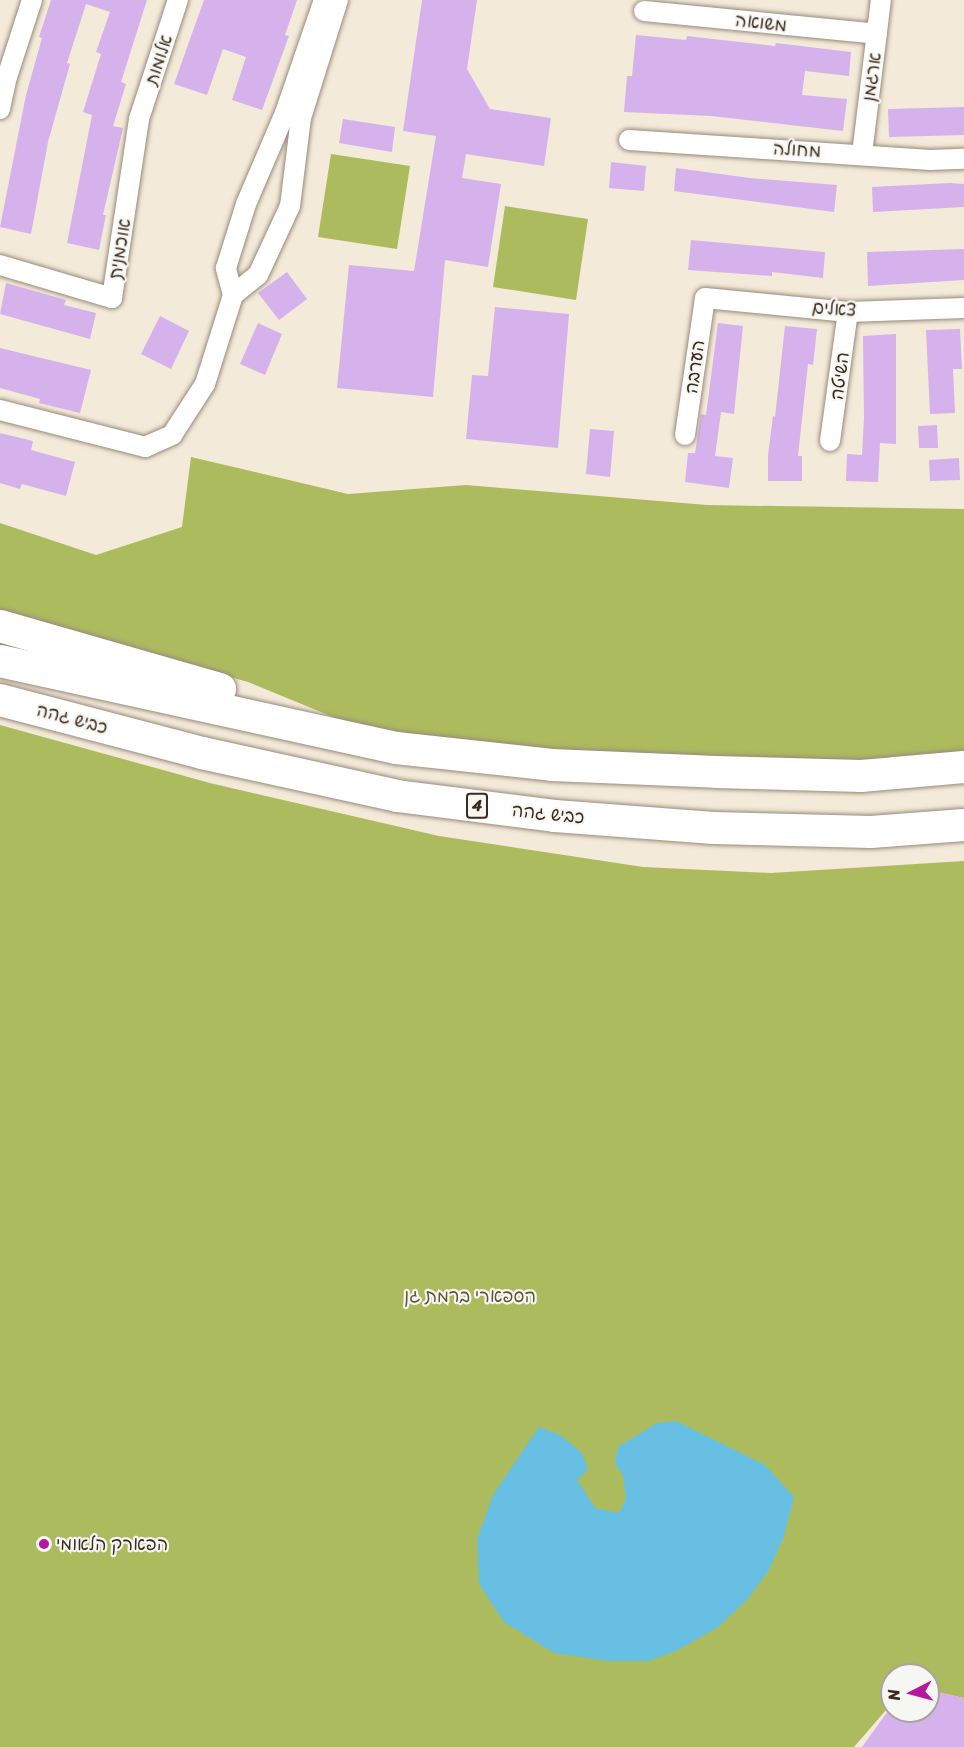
<!DOCTYPE html>
<meta charset="utf-8">
<style>
body{margin:0}
#map{position:relative;width:964px;height:1747px;overflow:hidden;background:#f4ead9;font-family:Sriracha,"Playpen Sans Hebrew",sans-serif}
div>[style]{position:absolute}
.green>*{inset:0;background:#acbb5e}
.water>*{inset:0;background:#67bfe4}
.building>*{inset:0;background:#d5b2ec}
.roads{filter:drop-shadow(0 0 2px #988a7c) drop-shadow(0 0 2px #988a7c)}
.minor>*{height:20px;margin:-10px;padding:0 10px;transform-origin:10px;border-radius:10px;background:#fff}
.trunk>*{height:32px;margin:-16px;padding:0 16px;transform-origin:16px;border-radius:16px;background:#fff}
.dots>*{width:16px;height:16px;translate:-50% -50%;box-sizing:border-box;border:3px solid #f6f6f2;border-radius:50%}
span{translate:-50% -50%;white-space:nowrap;text-align:center;line-height:1.15;-webkit-text-stroke:4.5px #f6f6f2;paint-order:stroke}
.shield-label span{padding:2px 4px;background:#f6f6f2;border:2px solid;border-radius:4px;-webkit-text-stroke-width:0}
.shield-label{font-size:16px;color:#3b2a1e;font-weight:700}
.street-label{font-size:18px;color:#3b2a1e}
.park-label{font-size:18px;color:#5d5631}
.poi-label{font-size:18px;color:#3b2a1e}
.left{translate:0 -50%;text-align:left}
.north{position:absolute;left:880px;top:1663px;width:60px;height:60px;box-sizing:border-box;background:#f6f6f2;border:2px solid #aba49d;border-radius:50%;rotate:264deg;font-size:16px;font-weight:700;line-height:24px;text-align:center;color:#3b2a1e}
.north::after{content:'';display:block;margin:auto;width:21px;height:27px;background:#b5179e;clip-path:polygon(50% 0,100% 100%,50% 72%,0 100%)}
</style>
<div id="map">
<div class="green">
<i style="clip-path:polygon(331px 154px,410px 166px,397px 249px,318px 237px)"></i>
<i style="clip-path:polygon(505px 206px,588px 219px,576px 300px,493px 287px)"></i>
<i style="clip-path:polygon(191px 457px,348px 494px,466px 485px,707px 505px,964px 509px,964px 756px,827px 767px,424px 741px,338px 719px,248px 682px,0 612px,0 523px,96px 555px,182px 527px)"></i>
<i style="clip-path:polygon(0 725px,210px 783px,439px 836px,643px 867px,771px 873px,964px 861px,964px 1698px,928px 1690px,928px 1675px,892px 1675px,892px 1703px,854px 1747px,0 1747px)"></i>
</div>
<div class="water">
<i style="clip-path:polygon(676px 1421px,765px 1465px,794px 1497px,784px 1536px,769px 1570px,746px 1601px,718px 1627px,678px 1650px,649px 1661px,608px 1661px,554px 1653px,504px 1622px,479px 1584px,477px 1540px,493px 1495px,539px 1427px,560px 1435px,582px 1453px,588px 1470px,577px 1480px,595px 1508px,619px 1513px,626px 1499px,623px 1476px,615px 1463px,618px 1447px,657px 1423px)"></i>
</div>
<div class="building">
<i style="clip-path:polygon(51px 0,147px 0,121px 82px,126px 84px,113px 126px,123px 128px,103px 215px,106px 215px,99px 250px,67px 243px,92px 115px,83px 112px,101px 54px,96px 52px,110px 12px,86px 4px,67px 63px,70px 64px,48px 142px,31px 234px,0 227px,26px 95px,42px 38px,39px 37px)"></i>
<i style="clip-path:polygon(204px 0,297px 0,285px 35px,289px 36px,262px 110px,232px 100px,246px 57px,223px 49px,207px 95px,174px 84px)"></i>
<i style="clip-path:polygon(422px 0,477px 0,467px 69px,490px 109px,551px 118px,544px 166px,466px 154px,462px 178px,501px 184px,488px 267px,445px 260px,433px 397px,337px 388px,349px 265px,414px 271px,436px 136px,403px 131px)"></i>
<i style="clip-path:polygon(636px 35px,686px 40px,687px 36px,775px 46px,776px 43px,851px 52px,849px 76px,805px 71px,802px 95px,847px 99px,843px 131px,711px 116px,624px 112px,627px 76px,632px 76px)"></i>
<i style="clip-path:polygon(964px 107px,964px 135px,889px 137px,888px 109px)"></i>
<i style="clip-path:polygon(343px 119px,395px 127px,392px 152px,339px 143px)"></i>
<i style="clip-path:polygon(611px 162px,646px 166px,644px 191px,609px 188px)"></i>
<i style="clip-path:polygon(676px 168px,750px 178px,837px 185px,834px 212px,674px 191px)"></i>
<i style="clip-path:polygon(950px 183px,964px 184px,964px 207px,873px 212px,872px 187px)"></i>
<i style="clip-path:polygon(691px 240px,825px 252px,823px 278px,772px 272px,772px 276px,688px 270px)"></i>
<i style="clip-path:polygon(964px 249px,964px 280px,868px 286px,867px 252px)"></i>
<i style="clip-path:polygon(287px 272px,307px 299px,279px 320px,258px 293px)"></i>
<i style="clip-path:polygon(6px 283px,66px 300px,64px 305px,96px 313px,90px 339px,0 314px)"></i>
<i style="clip-path:polygon(495px 307px,569px 314px,558px 448px,466px 439px,472px 375px,488px 376px)"></i>
<i style="clip-path:polygon(160px 316px,189px 331px,171px 369px,141px 354px)"></i>
<i style="clip-path:polygon(258px 323px,282px 334px,265px 375px,240px 364px)"></i>
<i style="clip-path:polygon(718px 323px,743px 326px,734px 414px,721px 412px,715px 456px,733px 458px,729px 488px,685px 482px,688px 453px,695px 453px,701px 414px,706px 415px)"></i>
<i style="clip-path:polygon(785px 326px,817px 329px,813px 365px,808px 364px,798px 456px,802px 456px,802px 481px,768px 481px,768px 455px,773px 416px,775px 417px)"></i>
<i style="clip-path:polygon(960px 329px,962px 369px,953px 369px,955px 413px,930px 414px,926px 330px)"></i>
<i style="clip-path:polygon(896px 334px,896px 444px,880px 443px,878px 482px,846px 481px,847px 454px,862px 455px,864px 418px,863px 336px)"></i>
<i style="clip-path:polygon(0 348px,91px 370px,80px 413px,39px 403px,40px 399px,0 388px)"></i>
<i style="clip-path:polygon(937px 425px,938px 448px,919px 448px,918px 426px)"></i>
<i style="clip-path:polygon(590px 429px,614px 431px,610px 477px,586px 474px)"></i>
<i style="clip-path:polygon(0 433px,33px 441px,31px 450px,75px 462px,66px 496px,22px 484px,20px 489px,0 483px)"></i>
<i style="clip-path:polygon(959px 458px,960px 480px,930px 481px,929px 460px)"></i>
<i style="clip-path:polygon(928px 1690px,964px 1698px,964px 1747px,862px 1747px,888px 1711px,928px 1711px)"></i>
</div>
<div class="roads">
<div class="minor">
<i style="left:644px;top:11px;width:234px;rotate:5.6deg"></i>
<i style="left:0;top:109px;width:33px;rotate:-78deg"></i>
<i style="left:7px;top:77px;width:81px;rotate:-72deg"></i>
<i style="left:629px;top:140px;width:302px;rotate:3.8deg"></i>
<i style="left:930px;top:160px;width:34px;rotate:-2deg"></i>
<i style="left:862px;top:154px;width:155px;rotate:-83deg"></i>
<i style="left:0;top:265px;width:117px;rotate:16.4deg"></i>
<i style="left:112px;top:298px;width:181px;rotate:-81.4deg"></i>
<i style="left:139px;top:119px;width:125px;rotate:-71.9deg"></i>
<i style="left:233px;top:295px;width:32px;rotate:-39deg"></i>
<i style="left:258px;top:275px;width:76px;rotate:-65.1deg"></i>
<i style="left:290px;top:206px;width:89px;rotate:-82.9deg"></i>
<i style="left:301px;top:118px;width:124px;rotate:-72.6deg"></i>
<i style="left:0;top:410px;width:150px;rotate:14.3deg"></i>
<i style="left:145px;top:447px;width:30px;rotate:-24deg"></i>
<i style="left:172px;top:435px;width:61px;rotate:-57.1deg"></i>
<i style="left:205px;top:384px;width:93px;rotate:-72.5deg"></i>
<i style="left:233px;top:295px;width:28px;rotate:-105deg"></i>
<i style="left:226px;top:268px;width:67px;rotate:-72.6deg"></i>
<i style="left:246px;top:204px;width:99px;rotate:-66.8deg"></i>
<i style="left:285px;top:113px;width:120px;rotate:-71deg"></i>
<i style="left:685px;top:435px;width:138px;rotate:-81.7deg"></i>
<i style="left:705px;top:298px;width:144px;rotate:5.6deg"></i>
<i style="left:848px;top:312px;width:116px;rotate:-2deg"></i>
<i style="left:830px;top:441px;width:130px;rotate:-82.1deg"></i>
</div>
<div class="trunk">
<i style="left:0;top:626px;width:229px;rotate:16deg"></i>
<i style="left:0;top:661px;width:405px;rotate:12.4deg"></i>
<i style="left:396px;top:748px;width:157px;rotate:6.2deg"></i>
<i style="left:552px;top:765px;width:164px;rotate:2.4deg"></i>
<i style="left:716px;top:772px;width:145px;rotate:1.6deg"></i>
<i style="left:861px;top:776px;width:103px;rotate:-5deg"></i>
<i style="left:0;top:700px;width:209px;rotate:14.7deg"></i>
<i style="left:202px;top:753px;width:200px;rotate:12.4deg"></i>
<i style="left:397px;top:796px;width:159px;rotate:7.2deg"></i>
<i style="left:555px;top:816px;width:159px;rotate:4.3deg"></i>
<i style="left:714px;top:828px;width:157px;rotate:1.5deg"></i>
<i style="left:871px;top:832px;width:93px;rotate:-4.3deg"></i>
</div>
</div>
<div class="dots">
<i style="left:44px;top:1544px;background:#b5179e"></i>
</div>
<div class="shield-label">
<span style="left:477px;top:806px">4</span>
</div>
<div class="street-label">
<span style="left:761px;top:23px;rotate:6deg">משואה</span>
<span style="left:159px;top:60px;rotate:-72deg">אלומות</span>
<span style="left:872px;top:77px;rotate:-82deg">ארגמן</span>
<span style="left:797px;top:150px;rotate:3deg">מחולה</span>
<span style="left:120px;top:249px;rotate:-81deg">אוכמנית</span>
<span style="left:834px;top:309px;rotate:3deg">צאלים</span>
<span style="left:695px;top:367px;rotate:-82deg">הערבה</span>
<span style="left:840px;top:376px;rotate:-82deg">השיטה</span>
<span style="left:72px;top:719px;rotate:15deg">כביש גהה</span>
<span style="left:548px;top:814px;rotate:6deg">כביש גהה</span>
</div>
<div class="park-label">
<span style="left:470px;top:1296px">הספארי ברמת גן</span>
</div>
<div class="poi-label">
<span class="left" style="left:56px;top:1544px">הפארק הלאומי</span>
</div>
<div class="north">N</div>
</div>
